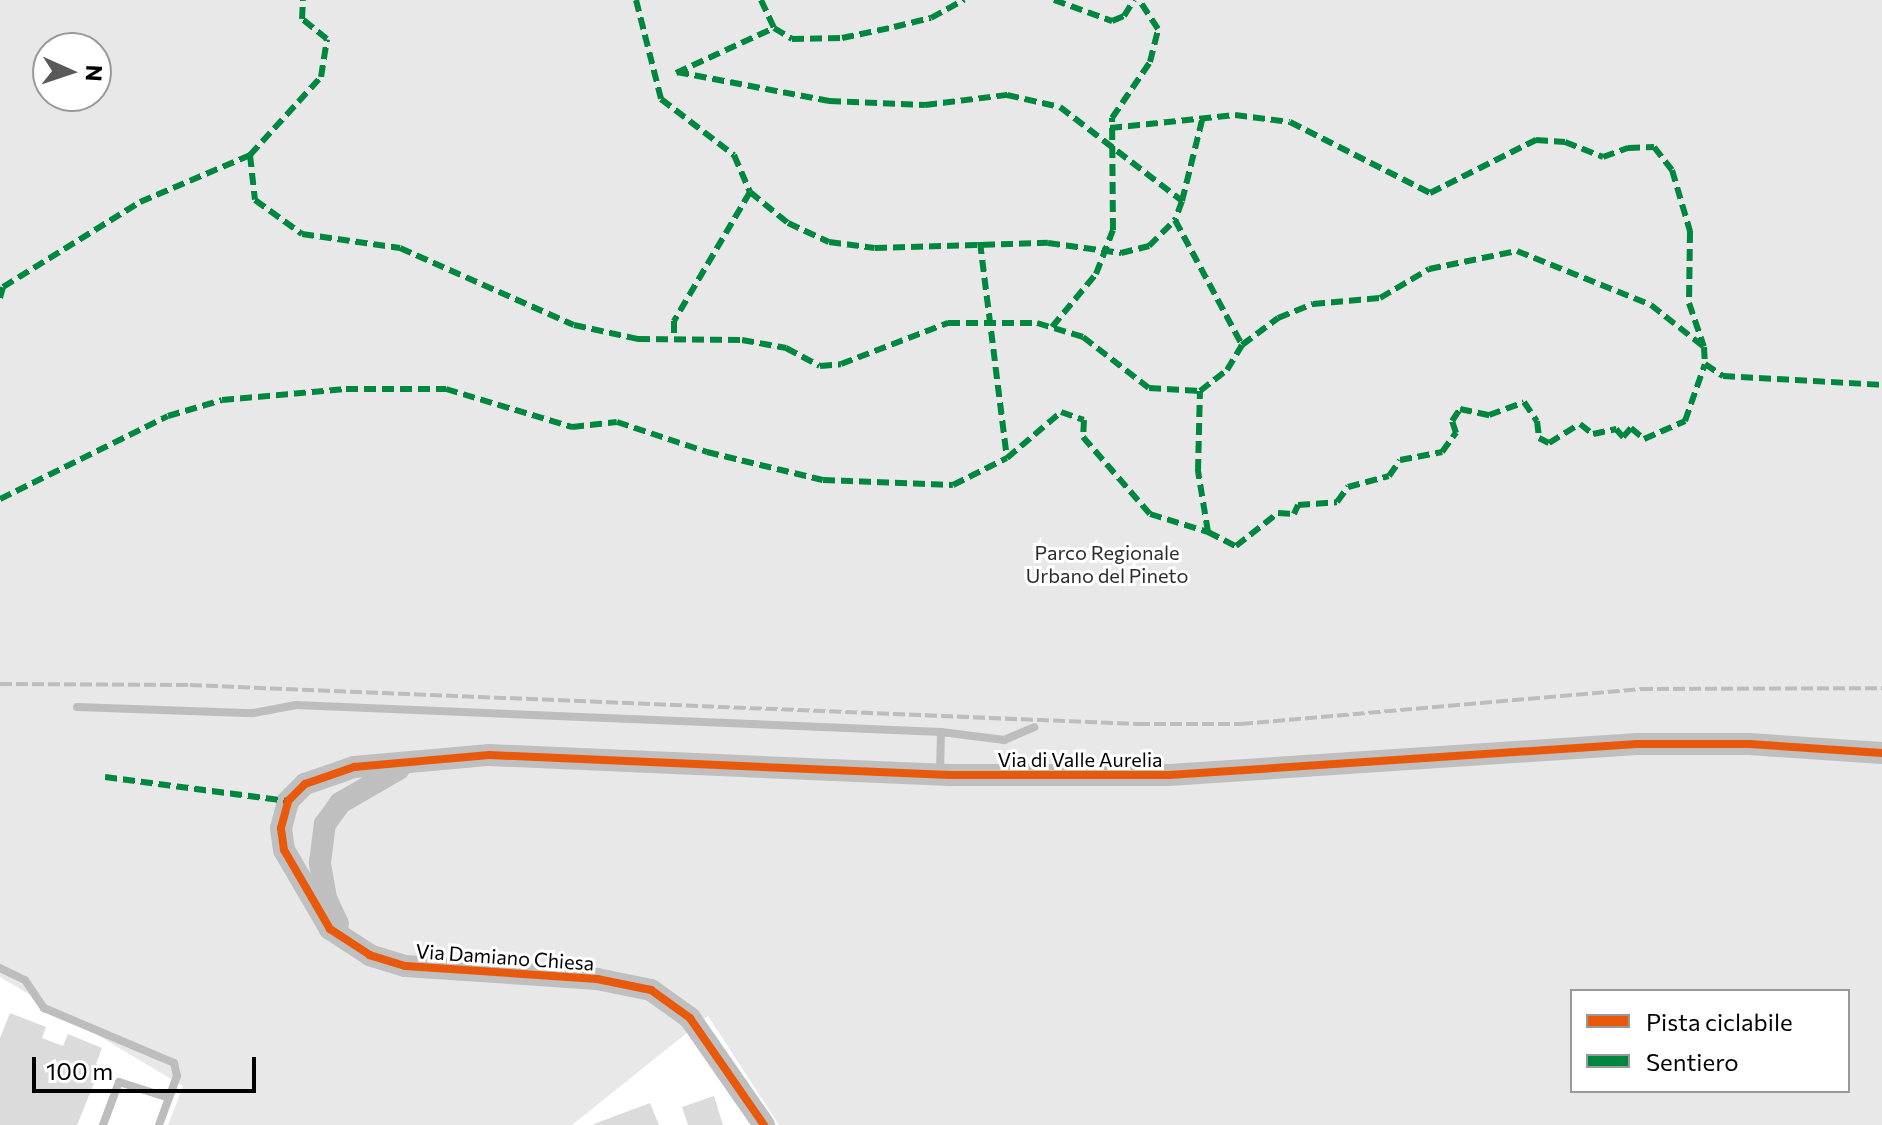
<!DOCTYPE html>
<style>
body{margin:0}
#map{position:relative;width:1882px;height:1125px;overflow:hidden;background:#fff;font-family:Commissioner,sans-serif}
div>[style]{position:absolute}
.green>*{inset:0;background:#e8e8e8}
.building>*{inset:0;background:#dbdbdb}
.lane>*{height:8px;margin:-4px;padding:0 4px;transform-origin:4px;border-radius:4px;background:#bdbdbd}
.secondary>*{height:22px;margin:-11px;padding:0 11px;transform-origin:11px;border-radius:11px;background:#bfbfbf}
.rail>*{height:4px;margin-top:-2px;transform-origin:0;background:repeating-linear-gradient(90deg,#bdbdbd 0 12px,transparent 0 16px)}
.quiet>*{height:6px;margin-top:-3px;transform-origin:0;background:repeating-linear-gradient(90deg,#00873e 0 12px,transparent 0 18px)}
.cycleway>*{height:8px;margin:-4px;padding:0 4px;transform-origin:4px;border-radius:4px;background:#e8590c}
span{translate:-50% -50%;white-space:nowrap;text-align:center;line-height:1.15;-webkit-text-stroke:6px #fff;paint-order:stroke}
.park-label{font-size:20px;color:#2c2c2c}
.street-label{font-size:20px;color:#000}
.legend{position:absolute;left:1570px;top:989px;width:280px;height:104px;box-sizing:border-box;background:#fff;border:2px solid #999;margin:0;padding:10px 14px;list-style:none;font-size:24px;color:#000}
.legend li{display:flex;align-items:center;gap:16px;height:40px}
.legend b{width:40px;border:2px solid #999}
.north{position:absolute;left:32px;top:32px;width:80px;height:80px;box-sizing:border-box;background:#fff;border:2px solid #999;border-radius:50%;rotate:93deg;font-size:22px;font-weight:700;line-height:32px;text-align:center;color:#000}
.north::after{content:'';display:block;margin:auto;width:28px;height:36px;background:#595959;clip-path:polygon(50% 0,100% 100%,50% 72%,0 100%)}
.scale{position:absolute;left:32px;top:1057px;width:224px;height:36px;box-sizing:border-box;border:4px solid #000;border-top:0;padding-left:10px;font-size:24px;line-height:28px;white-space:nowrap;color:#000;-webkit-text-stroke:6px #fff;paint-order:stroke}
</style>
<div id="map">
<div class="green">
<i style="clip-path:polygon(evenodd,0 0,1882px 0,1882px 1125px,779px 1125px,708px 1016px,572px 1125px,168px 1125px,183px 1086px,0 977px,0 0,48px 48px,96px 48px,96px 96px,48px 96px,48px 48px,0 0,1572px 991px,1848px 991px,1848px 1091px,1572px 1091px,1572px 991px)"></i>
</div>
<div class="building">
<i style="clip-path:polygon(10px 1013px,46px 1027px,42px 1038px,63px 1046px,68px 1034px,102px 1048px,96px 1064px,101px 1066px,77px 1125px,0 1125px,0 1038px)"></i>
<i style="clip-path:polygon(714px 1096px,723px 1125px,688px 1125px,682px 1107px)"></i>
<i style="clip-path:polygon(650px 1103px,659px 1125px,594px 1125px,594px 1124px)"></i>
</div>
<div class="lane">
<i style="left:77px;top:707px;width:176px;rotate:2deg"></i>
<i style="left:253px;top:713px;width:44px;rotate:-10.5deg"></i>
<i style="left:296px;top:705px;width:646px;rotate:2.4deg"></i>
<i style="left:941px;top:732px;width:42px;rotate:91.4deg"></i>
<i style="left:941px;top:732px;width:64px;rotate:7.2deg"></i>
<i style="left:1004px;top:740px;width:33px;rotate:-23deg"></i>
<i style="left:0;top:968px;width:28px;rotate:26deg"></i>
<i style="left:25px;top:980px;width:34px;rotate:56deg"></i>
<i style="left:44px;top:1008px;width:141px;rotate:22.9deg"></i>
<i style="left:174px;top:1063px;width:13px;rotate:77deg"></i>
<i style="left:177px;top:1076px;width:52px;rotate:110.2deg"></i>
<i style="left:103px;top:1125px;width:46px;rotate:-69.6deg"></i>
<i style="left:119px;top:1082px;width:52px;rotate:17.7deg"></i>
</div>
<div class="secondary">
<i style="left:338px;top:924px;width:29px;rotate:-115deg"></i>
<i style="left:326px;top:898px;width:36px;rotate:-100deg"></i>
<i style="left:320px;top:863px;width:39px;rotate:-83deg"></i>
<i style="left:325px;top:824px;width:26px;rotate:-54deg"></i>
<i style="left:340px;top:803px;width:68px;rotate:-30deg"></i>
<i style="left:764px;top:1125px;width:130px;rotate:-124.7deg"></i>
<i style="left:690px;top:1018px;width:48px;rotate:-144.3deg"></i>
<i style="left:651px;top:990px;width:55px;rotate:-168.5deg"></i>
<i style="left:597px;top:979px;width:192px;rotate:-176.1deg"></i>
<i style="left:405px;top:966px;width:37px;rotate:-163deg"></i>
<i style="left:370px;top:955px;width:48px;rotate:-147deg"></i>
<i style="left:330px;top:929px;width:91px;rotate:-120.2deg"></i>
<i style="left:284px;top:850px;width:22px;rotate:-98deg"></i>
<i style="left:281px;top:828px;width:28px;rotate:-75deg"></i>
<i style="left:288px;top:801px;width:24px;rotate:-45deg"></i>
<i style="left:305px;top:784px;width:52px;rotate:-19.1deg"></i>
<i style="left:354px;top:767px;width:136px;rotate:-5.1deg"></i>
<i style="left:489px;top:755px;width:461px;rotate:2.5deg"></i>
<i style="left:950px;top:775px;width:219px"></i>
<i style="left:1169px;top:775px;width:469px;rotate:-3.8deg"></i>
<i style="left:1637px;top:744px;width:112px"></i>
<i style="left:1749px;top:744px;width:133px;rotate:3.9deg"></i>
</div>
<div class="rail">
<i style="left:0;top:684px;width:190px;rotate:0.3deg"></i>
<i style="left:190px;top:685px;width:949px;rotate:2.36deg"></i>
<i style="left:1138px;top:724px;width:103px"></i>
<i style="left:1241px;top:724px;width:402px;rotate:-5deg"></i>
<i style="left:1641px;top:689px;width:241px;rotate:-0.2deg"></i>
</div>
<div class="quiet">
<i style="left:636px;top:0;width:102px;rotate:75.8deg"></i>
<i style="left:661px;top:99px;width:92px;rotate:37.5deg"></i>
<i style="left:734px;top:155px;width:40px;rotate:66.6deg"></i>
<i style="left:750px;top:192px;width:150px;rotate:120.5deg"></i>
<i style="left:674px;top:321px;width:18px;rotate:90deg"></i>
<i style="left:761px;top:0;width:31px;rotate:65deg"></i>
<i style="left:774px;top:28px;width:21px;rotate:31deg"></i>
<i style="left:792px;top:39px;width:50px;rotate:-1.1deg"></i>
<i style="left:842px;top:38px;width:53px;rotate:-11.9deg"></i>
<i style="left:894px;top:27px;width:38px;rotate:-14deg"></i>
<i style="left:931px;top:18px;width:38px;rotate:-29deg"></i>
<i style="left:1054px;top:0;width:62px;rotate:19.9deg"></i>
<i style="left:1112px;top:21px;width:13px;rotate:-23deg"></i>
<i style="left:1124px;top:16px;width:19px;rotate:-58deg"></i>
<i style="left:677px;top:72px;width:155px;rotate:10.8deg"></i>
<i style="left:829px;top:101px;width:96px;rotate:2.4deg"></i>
<i style="left:925px;top:105px;width:83px;rotate:-7deg"></i>
<i style="left:1007px;top:95px;width:54px;rotate:12.8deg"></i>
<i style="left:1060px;top:107px;width:154px;rotate:37.6deg"></i>
<i style="left:1182px;top:201px;width:20px;rotate:110deg"></i>
<i style="left:676px;top:73px;width:108px;rotate:-24.7deg"></i>
<i style="left:1110px;top:128px;width:126px;rotate:-5.9deg"></i>
<i style="left:1235px;top:115px;width:55px;rotate:7.3deg"></i>
<i style="left:1290px;top:122px;width:157px;rotate:26.9deg"></i>
<i style="left:1430px;top:193px;width:119px;rotate:-26.6deg"></i>
<i style="left:1536px;top:140px;width:29px;rotate:4deg"></i>
<i style="left:1565px;top:142px;width:41px;rotate:21.5deg"></i>
<i style="left:1603px;top:157px;width:27px;rotate:-20deg"></i>
<i style="left:1628px;top:148px;width:26px;rotate:-2deg"></i>
<i style="left:1654px;top:147px;width:29px;rotate:52deg"></i>
<i style="left:1672px;top:170px;width:64px;rotate:73.6deg"></i>
<i style="left:1690px;top:231px;width:72px;rotate:90.8deg"></i>
<i style="left:1689px;top:303px;width:46px;rotate:71.2deg"></i>
<i style="left:250px;top:155px;width:105px;rotate:-47.7deg"></i>
<i style="left:321px;top:77px;width:38px;rotate:-81deg"></i>
<i style="left:327px;top:39px;width:32px;rotate:-141deg"></i>
<i style="left:302px;top:19px;width:19px;rotate:-87deg"></i>
<i style="left:750px;top:192px;width:49px;rotate:39.2deg"></i>
<i style="left:788px;top:223px;width:45px;rotate:24.9deg"></i>
<i style="left:829px;top:242px;width:46px;rotate:7.4deg"></i>
<i style="left:875px;top:248px;width:173px;rotate:-1.7deg"></i>
<i style="left:1048px;top:243px;width:74px;rotate:7.8deg"></i>
<i style="left:1121px;top:253px;width:29px;rotate:-14deg"></i>
<i style="left:1149px;top:246px;width:37px;rotate:-45deg"></i>
<i style="left:1175px;top:220px;width:142px;rotate:61.8deg"></i>
<i style="left:1182px;top:201px;width:83px;rotate:-76.1deg"></i>
<i style="left:980px;top:242px;width:218px;rotate:82.9deg"></i>
<i style="left:0;top:298px;width:11px;rotate:-75deg"></i>
<i style="left:3px;top:287px;width:161px;rotate:-31.8deg"></i>
<i style="left:140px;top:202px;width:120px;rotate:-23.1deg"></i>
<i style="left:250px;top:155px;width:45px;rotate:83.7deg"></i>
<i style="left:255px;top:200px;width:58px;rotate:35.9deg"></i>
<i style="left:302px;top:234px;width:99px;rotate:8.1deg"></i>
<i style="left:400px;top:248px;width:190px;rotate:23.9deg"></i>
<i style="left:574px;top:325px;width:66px;rotate:12.3deg"></i>
<i style="left:638px;top:339px;width:104px;rotate:0.6deg"></i>
<i style="left:742px;top:340px;width:45px;rotate:10.3deg"></i>
<i style="left:786px;top:348px;width:38px;rotate:28deg"></i>
<i style="left:820px;top:366px;width:21px;rotate:-5deg"></i>
<i style="left:841px;top:364px;width:115px;rotate:-21deg"></i>
<i style="left:948px;top:323px;width:89px"></i>
<i style="left:1037px;top:323px;width:48px;rotate:16.9deg"></i>
<i style="left:1083px;top:337px;width:83px;rotate:37.7deg"></i>
<i style="left:1149px;top:388px;width:51px;rotate:3.4deg"></i>
<i style="left:1200px;top:391px;width:34px;rotate:-38deg"></i>
<i style="left:1227px;top:370px;width:29px;rotate:-59deg"></i>
<i style="left:1242px;top:345px;width:45px;rotate:-36.9deg"></i>
<i style="left:1278px;top:318px;width:38px;rotate:-22deg"></i>
<i style="left:1313px;top:304px;width:67px;rotate:-5.1deg"></i>
<i style="left:1380px;top:298px;width:57px;rotate:-30.6deg"></i>
<i style="left:1429px;top:269px;width:90px;rotate:-11.6deg"></i>
<i style="left:1517px;top:251px;width:144px;rotate:21.9deg"></i>
<i style="left:1651px;top:305px;width:68px;rotate:38.4deg"></i>
<i style="left:1704px;top:347px;width:17px;rotate:87deg"></i>
<i style="left:1705px;top:364px;width:22px;rotate:34deg"></i>
<i style="left:1723px;top:376px;width:159px;rotate:3.2deg"></i>
<i style="left:1052px;top:327px;width:69px;rotate:-50.3deg"></i>
<i style="left:1096px;top:274px;width:47px;rotate:-68.9deg"></i>
<i style="left:1113px;top:230px;width:112px;rotate:-90.5deg"></i>
<i style="left:1112px;top:118px;width:68px;rotate:-55.8deg"></i>
<i style="left:1150px;top:62px;width:34px;rotate:-76deg"></i>
<i style="left:1158px;top:29px;width:35px;rotate:-123deg"></i>
<i style="left:0;top:499px;width:187px;rotate:-26.3deg"></i>
<i style="left:168px;top:416px;width:56px;rotate:-16.5deg"></i>
<i style="left:222px;top:400px;width:124px;rotate:-5.1deg"></i>
<i style="left:346px;top:389px;width:100px"></i>
<i style="left:446px;top:389px;width:132px;rotate:16.8deg"></i>
<i style="left:572px;top:427px;width:45px;rotate:-6.3deg"></i>
<i style="left:617px;top:422px;width:95px;rotate:18.4deg"></i>
<i style="left:707px;top:452px;width:119px;rotate:13.6deg"></i>
<i style="left:823px;top:480px;width:130px;rotate:2.2deg"></i>
<i style="left:953px;top:485px;width:60px;rotate:-26.6deg"></i>
<i style="left:1007px;top:458px;width:71px;rotate:-40.4deg"></i>
<i style="left:1061px;top:412px;width:24px;rotate:19deg"></i>
<i style="left:1084px;top:420px;width:17px;rotate:93deg"></i>
<i style="left:1083px;top:437px;width:102px;rotate:49deg"></i>
<i style="left:1150px;top:514px;width:61px;rotate:17.2deg"></i>
<i style="left:1208px;top:532px;width:62px;rotate:-99.3deg"></i>
<i style="left:1198px;top:471px;width:80px;rotate:-88.6deg"></i>
<i style="left:1208px;top:532px;width:31px;rotate:27deg"></i>
<i style="left:1236px;top:546px;width:53px;rotate:-38.2deg"></i>
<i style="left:1278px;top:513px;width:16px;rotate:4deg"></i>
<i style="left:1294px;top:514px;width:10px;rotate:-66deg"></i>
<i style="left:1298px;top:505px;width:39px;rotate:-4deg"></i>
<i style="left:1337px;top:502px;width:19px;rotate:-54deg"></i>
<i style="left:1348px;top:487px;width:42px;rotate:-15deg"></i>
<i style="left:1389px;top:476px;width:19px;rotate:-55deg"></i>
<i style="left:1400px;top:460px;width:43px;rotate:-10.8deg"></i>
<i style="left:1442px;top:452px;width:24px;rotate:-54deg"></i>
<i style="left:1456px;top:433px;width:13px;rotate:-108deg"></i>
<i style="left:1452px;top:421px;width:14px;rotate:-56deg"></i>
<i style="left:1460px;top:409px;width:30px;rotate:12deg"></i>
<i style="left:1489px;top:415px;width:37px;rotate:-20deg"></i>
<i style="left:1524px;top:402px;width:23px;rotate:56deg"></i>
<i style="left:1537px;top:421px;width:17px;rotate:83deg"></i>
<i style="left:1539px;top:438px;width:11px;rotate:27deg"></i>
<i style="left:1549px;top:443px;width:36px;rotate:-32deg"></i>
<i style="left:1580px;top:424px;width:16px;rotate:38deg"></i>
<i style="left:1593px;top:434px;width:24px;rotate:-12deg"></i>
<i style="left:1616px;top:429px;width:11px;rotate:49deg"></i>
<i style="left:1623px;top:437px;width:12px;rotate:-48deg"></i>
<i style="left:1631px;top:428px;width:17px;rotate:40deg"></i>
<i style="left:1644px;top:439px;width:45px;rotate:-23.7deg"></i>
<i style="left:1685px;top:421px;width:60px;rotate:-70.7deg"></i>
<i style="left:105px;top:777px;width:185px;rotate:7.5deg"></i>
</div>
<div class="cycleway">
<i style="left:764px;top:1125px;width:130px;rotate:-124.7deg"></i>
<i style="left:690px;top:1018px;width:48px;rotate:-144.3deg"></i>
<i style="left:651px;top:990px;width:55px;rotate:-168.5deg"></i>
<i style="left:597px;top:979px;width:192px;rotate:-176.1deg"></i>
<i style="left:405px;top:966px;width:37px;rotate:-163deg"></i>
<i style="left:370px;top:955px;width:48px;rotate:-147deg"></i>
<i style="left:330px;top:929px;width:91px;rotate:-120.2deg"></i>
<i style="left:284px;top:850px;width:22px;rotate:-98deg"></i>
<i style="left:281px;top:828px;width:28px;rotate:-75deg"></i>
<i style="left:288px;top:801px;width:24px;rotate:-45deg"></i>
<i style="left:305px;top:784px;width:52px;rotate:-19.1deg"></i>
<i style="left:354px;top:767px;width:136px;rotate:-5.1deg"></i>
<i style="left:489px;top:755px;width:461px;rotate:2.5deg"></i>
<i style="left:950px;top:775px;width:219px"></i>
<i style="left:1169px;top:775px;width:469px;rotate:-3.8deg"></i>
<i style="left:1637px;top:744px;width:112px"></i>
<i style="left:1749px;top:744px;width:133px;rotate:3.9deg"></i>
</div>
<div class="park-label">
<span style="left:1107px;top:564px">Parco Regionale<br>Urbano del Pineto</span>
</div>
<div class="street-label">
<span style="left:1080px;top:759px">Via di Valle Aurelia</span>
<span style="left:505px;top:957px;rotate:4deg">Via Damiano Chiesa</span>
</div>
<ul class="legend">
<li><b style="height:10px;background:#e8590c"></b>Pista ciclabile</li>
<li><b style="height:10px;background:#00873e"></b>Sentiero</li>
</ul>
<div class="north">N</div>
<div class="scale">100 m</div>
</div>
